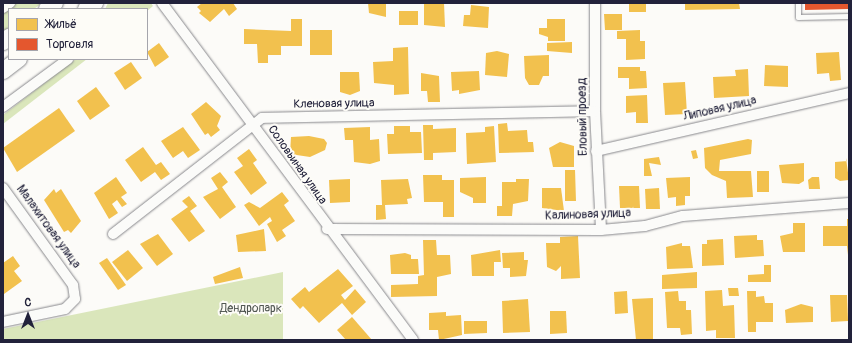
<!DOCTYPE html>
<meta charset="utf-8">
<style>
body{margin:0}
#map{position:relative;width:852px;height:343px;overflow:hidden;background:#fcfbf8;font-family:Pangolin,sans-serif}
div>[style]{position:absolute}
.green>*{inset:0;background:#dae6bb}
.homes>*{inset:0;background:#f2c14e}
.shops>*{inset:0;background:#e4572e}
.roads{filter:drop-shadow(0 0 1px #88888c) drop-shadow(0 0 1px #88888c)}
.service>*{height:5px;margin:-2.5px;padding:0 2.5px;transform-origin:2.5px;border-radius:2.5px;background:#fbfbf9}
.minor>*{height:10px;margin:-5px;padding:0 5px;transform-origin:5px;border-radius:5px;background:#fbfbf9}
.primary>*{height:16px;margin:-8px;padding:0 8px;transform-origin:8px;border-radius:8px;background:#fbfbf9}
span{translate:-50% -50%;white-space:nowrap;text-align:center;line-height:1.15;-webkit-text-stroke:4px #fdfcf7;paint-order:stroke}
.street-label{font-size:12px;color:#22223b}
.park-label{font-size:12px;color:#515752}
.frame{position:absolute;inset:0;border:4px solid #22223b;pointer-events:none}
.legend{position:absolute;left:8px;top:8px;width:140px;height:52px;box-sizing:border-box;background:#fdfcf7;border:1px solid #a5a5ac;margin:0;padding:5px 7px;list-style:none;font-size:12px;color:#22223b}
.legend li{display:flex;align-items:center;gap:8px;height:20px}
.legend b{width:20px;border:1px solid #a5a5ac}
.north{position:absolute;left:8px;top:295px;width:40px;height:40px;-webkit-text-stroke:3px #fdfcf7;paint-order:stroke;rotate:0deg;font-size:11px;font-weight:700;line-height:16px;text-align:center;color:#22223b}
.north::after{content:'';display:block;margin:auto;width:14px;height:18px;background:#22223b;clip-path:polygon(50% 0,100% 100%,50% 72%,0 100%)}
</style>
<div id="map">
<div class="green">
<i style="clip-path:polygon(16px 3px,42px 3px,34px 9px,9px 9px,9px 27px,3px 32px,3px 13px)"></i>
<i style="clip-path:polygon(108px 3px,151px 3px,153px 6px,147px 11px,105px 9px)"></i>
<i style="clip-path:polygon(76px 59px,87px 59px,3px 124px,3px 115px)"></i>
<i style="clip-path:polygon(283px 272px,283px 340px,3px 340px,3px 329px)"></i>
</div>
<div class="homes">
<i style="clip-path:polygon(202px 3px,233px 3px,237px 9px,229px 16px,224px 9px,210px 22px,199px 13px,201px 11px,197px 7px)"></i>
<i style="clip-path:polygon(368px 3px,386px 3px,386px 17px,369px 13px)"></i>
<i style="clip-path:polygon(424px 3px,444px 3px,445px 27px,424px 25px)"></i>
<i style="clip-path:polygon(629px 3px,646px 3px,646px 12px,629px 12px)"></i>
<i style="clip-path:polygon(685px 3px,739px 3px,740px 9px,685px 10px)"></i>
<i style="clip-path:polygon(471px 5px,489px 7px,488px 28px,463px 26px,464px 15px,470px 15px)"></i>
<i style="clip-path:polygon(399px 11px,418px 11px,418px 25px,399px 25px)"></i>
<i style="clip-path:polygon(604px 14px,622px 14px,622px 30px,605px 30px)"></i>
<i style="clip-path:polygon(291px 19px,302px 19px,302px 46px,281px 46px,281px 55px,268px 55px,268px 63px,258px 63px,257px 44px,244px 44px,244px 29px,291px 31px)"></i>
<i style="clip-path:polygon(547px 19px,565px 19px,565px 41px,548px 41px,548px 37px,539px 34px,539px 28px,547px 28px)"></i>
<i style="clip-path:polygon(310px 30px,332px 30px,332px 55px,310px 55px)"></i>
<i style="clip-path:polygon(640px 30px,640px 41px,645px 41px,645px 59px,626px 60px,626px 39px,617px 39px,617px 31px)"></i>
<i style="clip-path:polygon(572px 42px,572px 53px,547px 51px,547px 43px)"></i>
<i style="clip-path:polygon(159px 43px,169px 57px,155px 67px,147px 52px)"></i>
<i style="clip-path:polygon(408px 47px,409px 94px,394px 95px,394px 85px,374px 83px,373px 62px,393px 61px,393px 48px)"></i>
<i style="clip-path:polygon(497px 51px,509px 54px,507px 77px,485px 75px,486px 53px)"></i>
<i style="clip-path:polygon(839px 52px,841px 80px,830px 81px,829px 73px,817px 74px,816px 53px)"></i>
<i style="clip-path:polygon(549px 55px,549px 76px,543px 76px,539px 85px,529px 85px,525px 78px,524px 56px)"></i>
<i style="clip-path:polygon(131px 62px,142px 78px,125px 90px,114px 73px)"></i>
<i style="clip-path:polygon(765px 65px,788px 66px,788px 87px,764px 86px)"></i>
<i style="clip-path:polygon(618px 67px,640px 67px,640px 71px,646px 71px,647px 88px,629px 89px,629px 78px,618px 78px)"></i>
<i style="clip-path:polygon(748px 69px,749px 96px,714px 98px,713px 77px,736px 76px,735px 70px)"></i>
<i style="clip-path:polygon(479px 71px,480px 90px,459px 94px,459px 90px,452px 91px,451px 72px)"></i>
<i style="clip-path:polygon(340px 72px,359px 72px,360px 91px,350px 95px,340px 92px)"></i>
<i style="clip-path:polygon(421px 73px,439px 76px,440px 102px,428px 102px,427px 91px,421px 91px)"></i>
<i style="clip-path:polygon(685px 82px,687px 114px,665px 115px,663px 83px)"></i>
<i style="clip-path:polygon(96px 87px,110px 106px,90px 120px,77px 101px)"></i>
<i style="clip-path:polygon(647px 95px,648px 123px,636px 123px,636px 112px,626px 113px,626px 96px)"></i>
<i style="clip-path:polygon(206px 102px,221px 116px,217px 126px,220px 130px,211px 137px,208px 133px,205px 135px,191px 114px)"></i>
<i style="clip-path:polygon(59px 108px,75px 131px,17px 172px,3px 148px)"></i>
<i style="clip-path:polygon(507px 123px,508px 131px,527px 130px,528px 142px,533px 142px,534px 152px,499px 153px,498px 124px)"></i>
<i style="clip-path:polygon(423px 125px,433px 125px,433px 129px,456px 128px,456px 152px,433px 153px,433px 160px,424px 160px)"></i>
<i style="clip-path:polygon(394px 126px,410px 126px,410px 132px,421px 132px,422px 153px,388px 154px,387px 134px,394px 134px)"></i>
<i style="clip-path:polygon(494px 126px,496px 162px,467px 164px,466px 133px,485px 132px,485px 127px)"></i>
<i style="clip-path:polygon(183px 127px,200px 150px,188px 158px,183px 151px,173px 158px,161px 141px)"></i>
<i style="clip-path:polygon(370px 127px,370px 140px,379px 139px,380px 161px,370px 164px,354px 162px,353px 140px,345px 140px,344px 128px)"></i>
<i style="clip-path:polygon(309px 136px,324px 139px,327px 143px,325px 150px,310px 157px,290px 154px,291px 137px)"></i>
<i style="clip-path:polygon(748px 139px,752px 140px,751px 154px,720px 160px,719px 171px,751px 171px,753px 197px,727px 198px,726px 181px,712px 175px,705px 168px,704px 148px)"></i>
<i style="clip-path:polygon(560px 142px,574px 146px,574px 167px,553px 167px,549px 148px)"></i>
<i style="clip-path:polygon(143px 147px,156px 165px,161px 162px,170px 174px,161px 180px,155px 172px,141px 182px,125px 160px)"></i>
<i style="clip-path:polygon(249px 149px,257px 160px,253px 163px,267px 183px,251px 195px,234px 172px,243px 166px,237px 158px)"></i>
<i style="clip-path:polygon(696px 150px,698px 158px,693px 159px,691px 151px)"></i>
<i style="clip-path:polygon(659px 157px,661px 165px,649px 163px,652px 176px,644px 176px,644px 159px)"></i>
<i style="clip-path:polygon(846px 158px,849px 180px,840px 181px,835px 178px,835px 162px,847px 161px)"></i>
<i style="clip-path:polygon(804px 163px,804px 181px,799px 184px,782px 183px,779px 165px)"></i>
<i style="clip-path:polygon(565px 170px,575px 170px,576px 201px,565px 201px)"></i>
<i style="clip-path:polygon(757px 171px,769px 171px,769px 192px,757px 192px)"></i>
<i style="clip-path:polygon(220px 172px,228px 182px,222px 187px,236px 207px,220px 219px,203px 197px,218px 189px,211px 178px)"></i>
<i style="clip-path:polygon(423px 175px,442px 175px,442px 180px,454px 180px,454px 217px,443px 217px,443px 202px,424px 202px)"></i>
<i style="clip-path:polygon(116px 177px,127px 193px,121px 197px,127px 204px,122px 207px,117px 200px,112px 204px,118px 213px,109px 219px,94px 193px)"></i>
<i style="clip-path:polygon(486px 177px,486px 203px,473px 203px,473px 198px,460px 192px,460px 178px)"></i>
<i style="clip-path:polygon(690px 177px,690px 196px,685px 196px,685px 205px,676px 206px,676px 197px,668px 198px,666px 178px)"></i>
<i style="clip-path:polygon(812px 177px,819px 177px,820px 189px,809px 189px,808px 180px)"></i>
<i style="clip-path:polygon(350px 179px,350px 202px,330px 203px,329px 180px)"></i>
<i style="clip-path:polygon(408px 179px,412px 198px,407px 199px,408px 204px,385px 205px,386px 219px,376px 220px,376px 205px,382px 205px,381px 180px)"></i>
<i style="clip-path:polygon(516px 179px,529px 179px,528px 201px,513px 204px,512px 216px,497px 216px,497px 206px,502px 206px,502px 182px,516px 182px)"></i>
<i style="clip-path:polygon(619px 186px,639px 186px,640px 208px,620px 208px)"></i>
<i style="clip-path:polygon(542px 188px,561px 188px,564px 211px,542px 208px)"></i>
<i style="clip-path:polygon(659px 188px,660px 209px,646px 209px,645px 189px)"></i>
<i style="clip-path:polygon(54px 189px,56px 193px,61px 189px,81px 221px,71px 233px,68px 230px,64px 232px,44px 200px)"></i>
<i style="clip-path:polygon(282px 192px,289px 201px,284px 205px,295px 221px,282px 230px,286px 236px,277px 242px,267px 224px,272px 221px,270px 217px,259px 226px,244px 205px,249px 202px,260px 208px)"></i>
<i style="clip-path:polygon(189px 196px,197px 206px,190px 211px,205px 231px,189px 242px,171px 219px,188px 207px,182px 201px)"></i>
<i style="clip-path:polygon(847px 219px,849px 219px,849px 264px,847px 246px,823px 246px,823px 226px,847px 226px)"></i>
<i style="clip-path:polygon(793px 223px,805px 223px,805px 252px,783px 252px,780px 236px,793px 233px)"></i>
<i style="clip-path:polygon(264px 229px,266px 251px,238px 252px,236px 235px)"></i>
<i style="clip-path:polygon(158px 234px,173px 254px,157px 266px,140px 244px)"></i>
<i style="clip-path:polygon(757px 235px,757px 240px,763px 240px,764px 256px,735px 258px,734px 236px)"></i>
<i style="clip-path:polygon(578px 236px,580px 278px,561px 279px,561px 266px,556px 271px,547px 267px,546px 243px,560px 243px,560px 237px)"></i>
<i style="clip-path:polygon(723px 239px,724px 265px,702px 266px,702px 244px,707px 244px,707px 240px)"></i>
<i style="clip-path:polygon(423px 240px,436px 240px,437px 255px,450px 255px,451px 274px,437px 277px,437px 296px,391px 297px,391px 285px,418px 284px,418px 276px,424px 275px)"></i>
<i style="clip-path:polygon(682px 243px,682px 246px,690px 246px,693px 268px,667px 269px,666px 247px)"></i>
<i style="clip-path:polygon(128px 250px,143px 268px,127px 281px,112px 262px)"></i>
<i style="clip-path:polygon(500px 250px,501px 262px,494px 262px,494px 276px,472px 276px,471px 255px)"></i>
<i style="clip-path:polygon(524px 252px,524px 260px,528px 260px,526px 276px,510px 277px,510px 268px,503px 268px,502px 253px)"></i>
<i style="clip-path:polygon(405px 253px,411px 255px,411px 259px,418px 259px,419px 274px,391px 274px,390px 255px)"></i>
<i style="clip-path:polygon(13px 256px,20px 266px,14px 271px,22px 281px,4px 294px,3px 263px)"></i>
<i style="clip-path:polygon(107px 258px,126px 285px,118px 290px,99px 263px)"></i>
<i style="clip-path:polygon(764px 265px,771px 265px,771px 282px,748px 282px,748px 275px,764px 274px)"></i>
<i style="clip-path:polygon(240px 267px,243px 278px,215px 284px,213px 277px)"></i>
<i style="clip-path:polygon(338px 269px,353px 286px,341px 295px,345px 300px,355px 289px,366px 302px,352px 315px,342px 303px,319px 323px,303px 306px,300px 309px,291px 299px,305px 287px,309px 292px)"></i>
<i style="clip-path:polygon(697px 272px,697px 288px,662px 289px,662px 275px)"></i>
<i style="clip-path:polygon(728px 288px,738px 288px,739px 296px,729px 296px)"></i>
<i style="clip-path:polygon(722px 290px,723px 306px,734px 305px,735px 338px,716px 338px,716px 330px,706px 331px,705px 291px)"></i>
<i style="clip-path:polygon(627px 291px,628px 313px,615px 314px,614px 292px)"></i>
<i style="clip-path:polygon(678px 291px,679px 301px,686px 301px,686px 310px,691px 310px,692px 334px,681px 335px,680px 328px,667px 328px,665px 292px)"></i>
<i style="clip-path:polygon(747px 291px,756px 291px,756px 297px,764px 296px,765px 303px,773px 303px,773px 322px,756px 322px,756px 332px,748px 332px)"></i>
<i style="clip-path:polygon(830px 295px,847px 295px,848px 321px,831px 322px)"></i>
<i style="clip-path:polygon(653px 298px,653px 339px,636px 340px,632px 299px)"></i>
<i style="clip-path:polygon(528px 299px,530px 332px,503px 333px,502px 301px)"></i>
<i style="clip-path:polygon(801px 304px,813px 307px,813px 322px,786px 323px,785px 310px)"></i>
<i style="clip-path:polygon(550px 311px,566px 311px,567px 333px,550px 334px)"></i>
<i style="clip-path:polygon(446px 312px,446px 316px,461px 315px,462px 335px,439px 340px,438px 330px,429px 330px,429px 313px)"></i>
<i style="clip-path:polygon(352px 317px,372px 340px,346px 340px,337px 330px)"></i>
<i style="clip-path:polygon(464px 321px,487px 321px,487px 333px,464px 334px)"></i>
</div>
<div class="shops">
<i style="clip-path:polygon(805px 3px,849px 3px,849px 9px,805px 10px)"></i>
</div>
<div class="roads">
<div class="service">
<i style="left:798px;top:3px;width:14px;rotate:90deg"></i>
<i style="left:798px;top:17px;width:51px;rotate:-1.1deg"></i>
</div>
<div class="minor">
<i style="left:162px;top:3px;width:420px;rotate:53.3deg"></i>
<i style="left:595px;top:3px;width:108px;rotate:90deg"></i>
<i style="left:595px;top:111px;width:119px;rotate:87.1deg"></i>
<i style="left:3px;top:8px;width:9px;rotate:-36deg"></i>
<i style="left:3px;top:107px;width:81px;rotate:-36.4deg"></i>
<i style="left:596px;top:151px;width:260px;rotate:-12.9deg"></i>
<i style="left:3px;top:188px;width:120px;rotate:54.2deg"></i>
<i style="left:73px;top:285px;width:14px;rotate:82deg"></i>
<i style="left:75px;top:299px;width:14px;rotate:135deg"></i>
<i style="left:65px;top:309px;width:63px;rotate:168.2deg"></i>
<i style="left:327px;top:229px;width:274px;rotate:0.2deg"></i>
<i style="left:601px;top:230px;width:44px;rotate:-5.2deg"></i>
<i style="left:645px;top:226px;width:39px;rotate:-15deg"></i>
<i style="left:683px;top:216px;width:167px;rotate:-4.5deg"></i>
<i style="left:113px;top:234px;width:189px;rotate:-37.9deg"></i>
<i style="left:262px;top:118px;width:333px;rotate:-1.2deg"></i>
</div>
<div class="primary">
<i style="left:47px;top:9px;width:10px;rotate:-37deg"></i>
<i style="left:86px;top:9px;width:11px;rotate:-34deg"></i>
<i style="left:3px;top:42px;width:8px;rotate:-40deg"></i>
<i style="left:3px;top:71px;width:20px;rotate:-37deg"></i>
</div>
</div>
<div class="street-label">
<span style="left:334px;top:104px;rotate:-1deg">Кленовая улица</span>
<span style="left:720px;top:109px;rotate:-13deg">Липовая улица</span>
<span style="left:583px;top:117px;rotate:-91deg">Еловый проезд</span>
<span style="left:297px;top:165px;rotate:55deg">Соловьиная улица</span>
<span style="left:588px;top:215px;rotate:-2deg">Калиновая улица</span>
<span style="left:48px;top:227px;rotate:54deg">Малахитовая улица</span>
</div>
<div class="park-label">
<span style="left:251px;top:309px">Дендропарк</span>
</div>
<div class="frame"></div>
<ul class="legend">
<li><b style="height:11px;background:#f2c14e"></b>Жильё</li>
<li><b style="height:11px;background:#e4572e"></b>Торговля</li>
</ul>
<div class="north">С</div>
</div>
